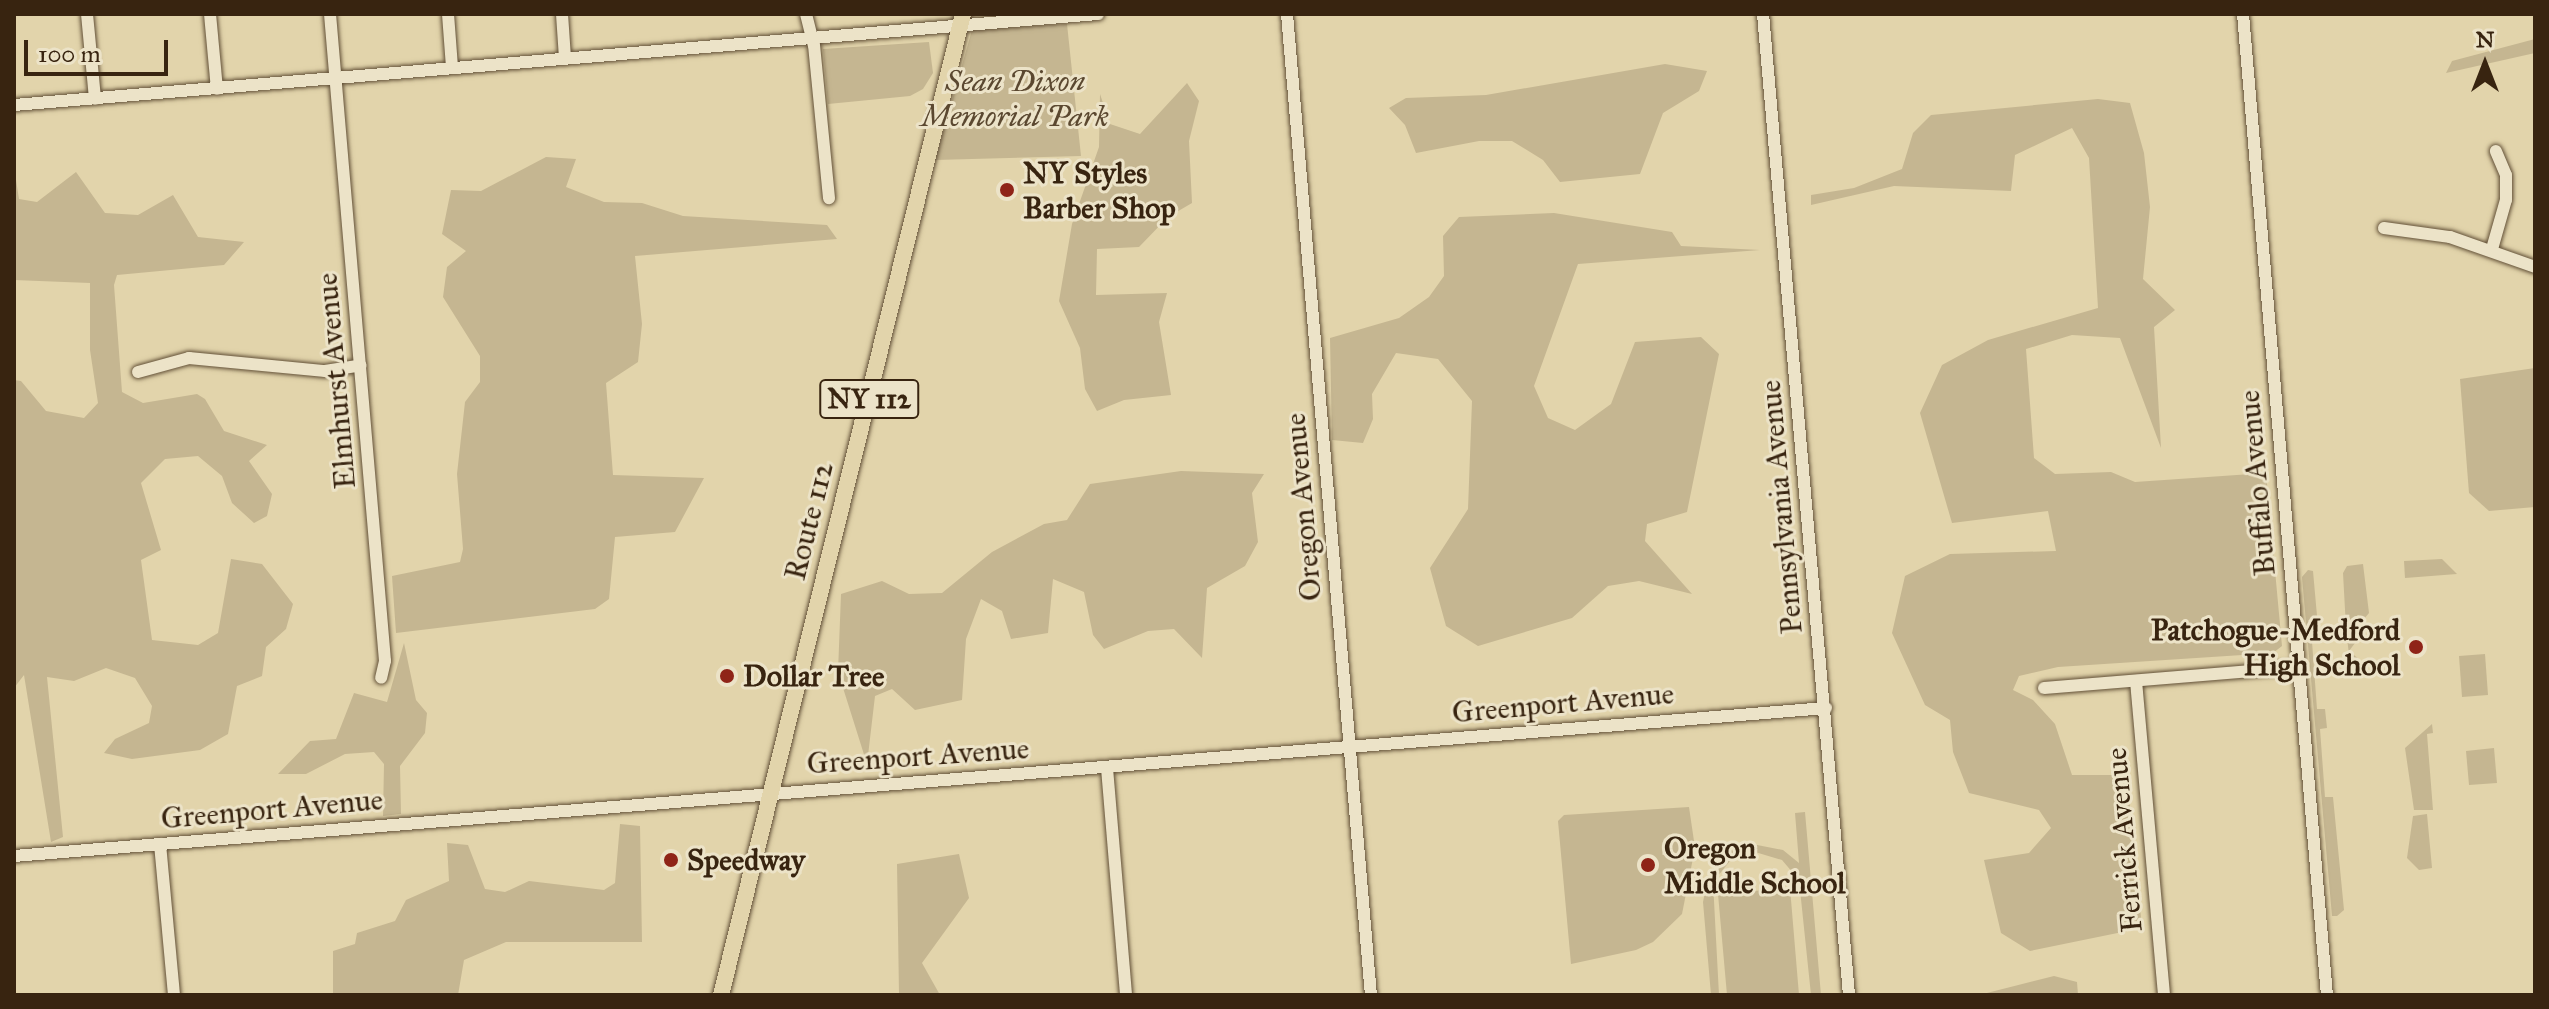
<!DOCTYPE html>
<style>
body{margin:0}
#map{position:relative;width:2549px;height:1009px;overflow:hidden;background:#e2d4ab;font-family:"IM FELL Great Primer",serif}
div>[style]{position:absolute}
.green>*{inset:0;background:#c5b691}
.roads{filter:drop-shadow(0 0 2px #625037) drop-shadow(0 0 2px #625037)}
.minor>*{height:12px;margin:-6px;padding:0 6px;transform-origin:6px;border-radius:6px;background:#ece3c8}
.major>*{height:16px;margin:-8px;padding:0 8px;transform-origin:8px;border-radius:8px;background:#e2d4ab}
.dots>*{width:22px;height:22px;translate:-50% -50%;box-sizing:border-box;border:4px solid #ece3c8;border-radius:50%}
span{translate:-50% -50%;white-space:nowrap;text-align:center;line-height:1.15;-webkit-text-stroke:6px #ece3c8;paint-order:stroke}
.shield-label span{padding:2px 6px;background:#ece3c8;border:2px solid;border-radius:6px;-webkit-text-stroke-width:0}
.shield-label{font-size:28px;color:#382410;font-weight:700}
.park-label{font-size:30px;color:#5b4830;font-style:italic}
.poi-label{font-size:30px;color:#382410;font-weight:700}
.left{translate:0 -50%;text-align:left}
.right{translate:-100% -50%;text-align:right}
.street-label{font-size:30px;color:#382410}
.frame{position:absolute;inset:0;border:16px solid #382410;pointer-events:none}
.north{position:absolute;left:2445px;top:24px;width:80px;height:80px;-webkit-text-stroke:6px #ece3c8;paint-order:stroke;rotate:0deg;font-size:22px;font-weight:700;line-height:32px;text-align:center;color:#382410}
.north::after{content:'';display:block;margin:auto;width:28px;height:36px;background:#382410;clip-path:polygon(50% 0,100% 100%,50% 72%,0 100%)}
.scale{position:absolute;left:24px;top:40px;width:144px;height:36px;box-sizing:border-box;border:4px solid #382410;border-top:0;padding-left:10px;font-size:24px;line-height:28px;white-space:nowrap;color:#382410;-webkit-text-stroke:6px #ece3c8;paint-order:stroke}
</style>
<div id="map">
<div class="green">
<i style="clip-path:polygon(1067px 24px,1081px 156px,935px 160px,972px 30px)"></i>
<i style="clip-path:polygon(2535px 39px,2535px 53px,2446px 73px,2452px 61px)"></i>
<i style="clip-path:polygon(929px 42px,933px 73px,923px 89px,910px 96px,828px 104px,823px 49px)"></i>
<i style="clip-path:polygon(1665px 64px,1707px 71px,1699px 91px,1663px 113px,1640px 174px,1560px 182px,1543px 160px,1512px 141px,1479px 141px,1416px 153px,1405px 125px,1389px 108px,1406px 98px,1486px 95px)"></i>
<i style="clip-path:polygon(1187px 83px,1199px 101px,1189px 141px,1192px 203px,1168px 217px,1139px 247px,1097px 249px,1096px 295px,1167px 293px,1159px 322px,1171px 395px,1124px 400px,1097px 411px,1085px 389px,1080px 348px,1059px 301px,1072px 224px,1099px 147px,1100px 94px,1110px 124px,1140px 134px)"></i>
<i style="clip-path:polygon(2098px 99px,2130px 103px,2144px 153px,2150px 207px,2143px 279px,2175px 310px,2154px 327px,2161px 448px,2120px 338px,2072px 335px,2026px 349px,2034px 458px,2055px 474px,2111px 472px,2135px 482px,2266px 473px,2282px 646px,2273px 653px,2058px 667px,2019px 676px,2013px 690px,2033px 700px,2055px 724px,2072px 775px,2127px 775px,2142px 928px,2030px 951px,2001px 933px,1984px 860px,2029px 853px,2051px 828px,2039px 810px,1969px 793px,1953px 752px,1950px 720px,1925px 705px,1892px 633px,1905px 576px,1950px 554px,2056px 551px,2048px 511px,1952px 523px,1920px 413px,1942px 365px,1988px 340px,2098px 308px,2089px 158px,2072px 128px,2015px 155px,2011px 191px,1894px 186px,1811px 205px,1811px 195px,1854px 188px,1902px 169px,1913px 133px,1931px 115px)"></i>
<i style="clip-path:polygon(546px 157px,576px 159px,566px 187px,604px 202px,642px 203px,683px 216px,827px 225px,837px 239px,635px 256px,642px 324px,638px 362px,606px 383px,613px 475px,704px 478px,675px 532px,615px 537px,609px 599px,595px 609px,396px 633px,392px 576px,460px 562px,463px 549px,457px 474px,465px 402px,480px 382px,480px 356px,443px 297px,447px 267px,466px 251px,442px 234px,451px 190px,481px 191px)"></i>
<i style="clip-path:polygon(14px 167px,19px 199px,37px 202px,76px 172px,105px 213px,138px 215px,173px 195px,198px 237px,244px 242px,224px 265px,117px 275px,114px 285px,122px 392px,143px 403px,197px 394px,205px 399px,224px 431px,267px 445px,249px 461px,272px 494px,267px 516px,254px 523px,232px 503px,222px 476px,198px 456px,165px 459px,141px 483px,161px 550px,141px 560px,152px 640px,198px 645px,218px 633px,231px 559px,262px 564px,293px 604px,286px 629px,266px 647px,262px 676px,237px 686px,228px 734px,200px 750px,132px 759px,104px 753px,115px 739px,149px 723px,152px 706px,135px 678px,106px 668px,74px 681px,47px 677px,63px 837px,51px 842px,24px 675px,14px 688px,14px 380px,21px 381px,46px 411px,84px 418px,98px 403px,90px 350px,90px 283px,14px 280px)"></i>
<i style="clip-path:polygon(1554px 213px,1672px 232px,1681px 246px,1760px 250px,1578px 264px,1534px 386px,1548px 418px,1575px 430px,1611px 404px,1635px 342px,1701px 337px,1719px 354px,1687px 512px,1647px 524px,1645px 541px,1692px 594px,1639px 581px,1608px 586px,1572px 618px,1478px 646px,1446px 626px,1430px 568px,1468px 509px,1472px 401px,1438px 359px,1396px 353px,1372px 394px,1373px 419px,1363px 443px,1332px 440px,1330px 338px,1399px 318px,1429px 297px,1444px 276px,1443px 236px,1459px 217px)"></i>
<i style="clip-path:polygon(2535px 368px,2535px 507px,2489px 511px,2469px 493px,2460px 379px)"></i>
<i style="clip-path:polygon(1181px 471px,1264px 474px,1252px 493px,1258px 542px,1245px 566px,1207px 588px,1202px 658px,1174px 629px,1148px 631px,1104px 649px,1093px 635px,1084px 592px,1053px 579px,1048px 633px,1011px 639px,1002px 611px,981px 599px,966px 639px,962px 700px,915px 710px,892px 689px,875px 696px,867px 764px,838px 672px,841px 594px,882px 581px,909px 594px,942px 593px,992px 552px,1044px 524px,1067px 520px,1090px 484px)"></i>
<i style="clip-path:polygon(2442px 559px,2457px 574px,2405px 578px,2404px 561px)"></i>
<i style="clip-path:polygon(2363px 564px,2369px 613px,2364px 619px,2358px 615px,2346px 628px,2358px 639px,2349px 651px,2360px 660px,2353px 667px,2350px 664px,2346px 628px,2343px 573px,2347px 566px)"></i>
<i style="clip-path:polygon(2308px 570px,2313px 571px,2318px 627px,2311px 628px,2317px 709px,2325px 709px,2327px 728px,2320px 729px,2325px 797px,2333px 797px,2344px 910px,2337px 916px,2332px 916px,2302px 577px)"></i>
<i style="clip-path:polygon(404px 643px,416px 700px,427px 713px,425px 733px,400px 766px,401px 814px,383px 816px,384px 764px,374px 752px,345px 754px,306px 774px,278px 774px,310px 741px,336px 739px,354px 693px,387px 702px)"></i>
<i style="clip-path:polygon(2485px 654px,2488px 695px,2462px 697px,2459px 656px)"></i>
<i style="clip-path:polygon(2432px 724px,2433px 733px,2427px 734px,2433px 810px,2414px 810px,2405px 748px)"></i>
<i style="clip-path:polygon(2494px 748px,2497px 783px,2469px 785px,2466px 751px)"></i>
<i style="clip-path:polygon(1689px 807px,1695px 848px,1682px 914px,1653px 942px,1636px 950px,1571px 964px,1558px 821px,1564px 815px)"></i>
<i style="clip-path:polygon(1805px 812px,1821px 995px,1811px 995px,1799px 880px,1782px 860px,1755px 852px,1730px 861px,1713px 882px,1719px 995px,1711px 995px,1703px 902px,1709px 873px,1731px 850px,1752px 844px,1783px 850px,1799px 863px,1795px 813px)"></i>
<i style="clip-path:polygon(2427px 814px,2432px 868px,2419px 870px,2407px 858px,2413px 816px)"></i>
<i style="clip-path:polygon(620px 824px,640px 826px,642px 942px,506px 942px,464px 960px,458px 995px,333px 995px,333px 951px,355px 944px,357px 933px,395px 921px,406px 900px,449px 881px,447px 843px,468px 845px,485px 889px,505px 892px,529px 881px,604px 890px,615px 883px)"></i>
<i style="clip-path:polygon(959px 854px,969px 898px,922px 963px,940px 995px,899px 995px,897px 864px)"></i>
<i style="clip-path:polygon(1790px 888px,1799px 995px,1727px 995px,1718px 894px)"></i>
<i style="clip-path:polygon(2054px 976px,2077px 982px,2078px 995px,1979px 995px)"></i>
</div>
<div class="roads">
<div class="minor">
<i style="left:87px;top:14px;width:85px;rotate:84.6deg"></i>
<i style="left:210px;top:14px;width:75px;rotate:84.7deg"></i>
<i style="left:330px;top:14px;width:649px;rotate:85.14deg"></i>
<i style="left:385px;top:661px;width:17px;rotate:103deg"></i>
<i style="left:448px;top:14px;width:53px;rotate:85.7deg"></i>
<i style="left:562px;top:14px;width:44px;rotate:86.1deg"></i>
<i style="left:806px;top:14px;width:32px;rotate:76deg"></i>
<i style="left:814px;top:45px;width:154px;rotate:84.4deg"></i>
<i style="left:1287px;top:14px;width:985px;rotate:85.11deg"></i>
<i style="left:1763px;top:14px;width:985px;rotate:84.99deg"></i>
<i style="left:2243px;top:14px;width:985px;rotate:85.11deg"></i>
<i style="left:14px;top:105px;width:1088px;rotate:-4.8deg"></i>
<i style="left:2384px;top:228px;width:67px;rotate:7.8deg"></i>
<i style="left:2450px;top:237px;width:90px;rotate:19.4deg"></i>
<i style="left:2492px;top:249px;width:51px;rotate:-74.1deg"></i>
<i style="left:2506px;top:200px;width:25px;rotate:-90deg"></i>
<i style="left:2506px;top:175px;width:26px;rotate:-113deg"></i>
<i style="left:138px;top:372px;width:53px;rotate:-15.4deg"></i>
<i style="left:189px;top:358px;width:137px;rotate:5.5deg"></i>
<i style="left:325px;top:371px;width:36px;rotate:-9deg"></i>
<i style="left:2136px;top:681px;width:315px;rotate:84.9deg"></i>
<i style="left:2044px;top:688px;width:257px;rotate:-4.7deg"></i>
<i style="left:1107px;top:768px;width:228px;rotate:85.2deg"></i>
<i style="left:160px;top:844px;width:152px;rotate:84.7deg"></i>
<i style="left:14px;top:856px;width:1818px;rotate:-4.67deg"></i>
</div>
<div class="major">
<i style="left:721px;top:995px;width:1010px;rotate:-76.14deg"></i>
</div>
</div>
<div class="dots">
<i style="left:1007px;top:190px;background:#8f2418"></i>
<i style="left:2416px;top:647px;background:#8f2418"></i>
<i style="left:727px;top:676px;background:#8f2418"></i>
<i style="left:671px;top:860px;background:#8f2418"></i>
<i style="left:1648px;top:865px;background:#8f2418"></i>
</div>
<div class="shield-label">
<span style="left:869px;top:399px">NY 112</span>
</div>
<div class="park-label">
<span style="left:1015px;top:98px">Sean Dixon<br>Memorial Park</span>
</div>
<div class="poi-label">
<span class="left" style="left:1023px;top:190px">NY Styles<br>Barber Shop</span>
<span class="right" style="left:2400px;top:647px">Patchogue-Medford<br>High School</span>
<span class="left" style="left:743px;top:676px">Dollar Tree</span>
<span class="left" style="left:1664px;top:865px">Oregon<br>Middle School</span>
<span class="left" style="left:687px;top:860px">Speedway</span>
</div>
<div class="street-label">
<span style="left:336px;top:381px;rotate:-95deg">Elmhurst Avenue</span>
<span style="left:2257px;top:483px;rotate:-95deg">Buffalo Avenue</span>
<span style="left:1303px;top:507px;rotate:-95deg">Oregon Avenue</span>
<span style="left:1781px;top:507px;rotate:-95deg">Pennsylvania Avenue</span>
<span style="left:809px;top:521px;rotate:-76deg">Route 112</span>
<span style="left:1563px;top:703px;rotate:-5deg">Greenport Avenue</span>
<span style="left:918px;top:756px;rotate:-4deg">Greenport Avenue</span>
<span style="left:272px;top:809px;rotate:-5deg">Greenport Avenue</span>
<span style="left:2124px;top:840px;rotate:-95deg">Ferrick Avenue</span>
</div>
<div class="frame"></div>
<div class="north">N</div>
<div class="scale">100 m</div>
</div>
